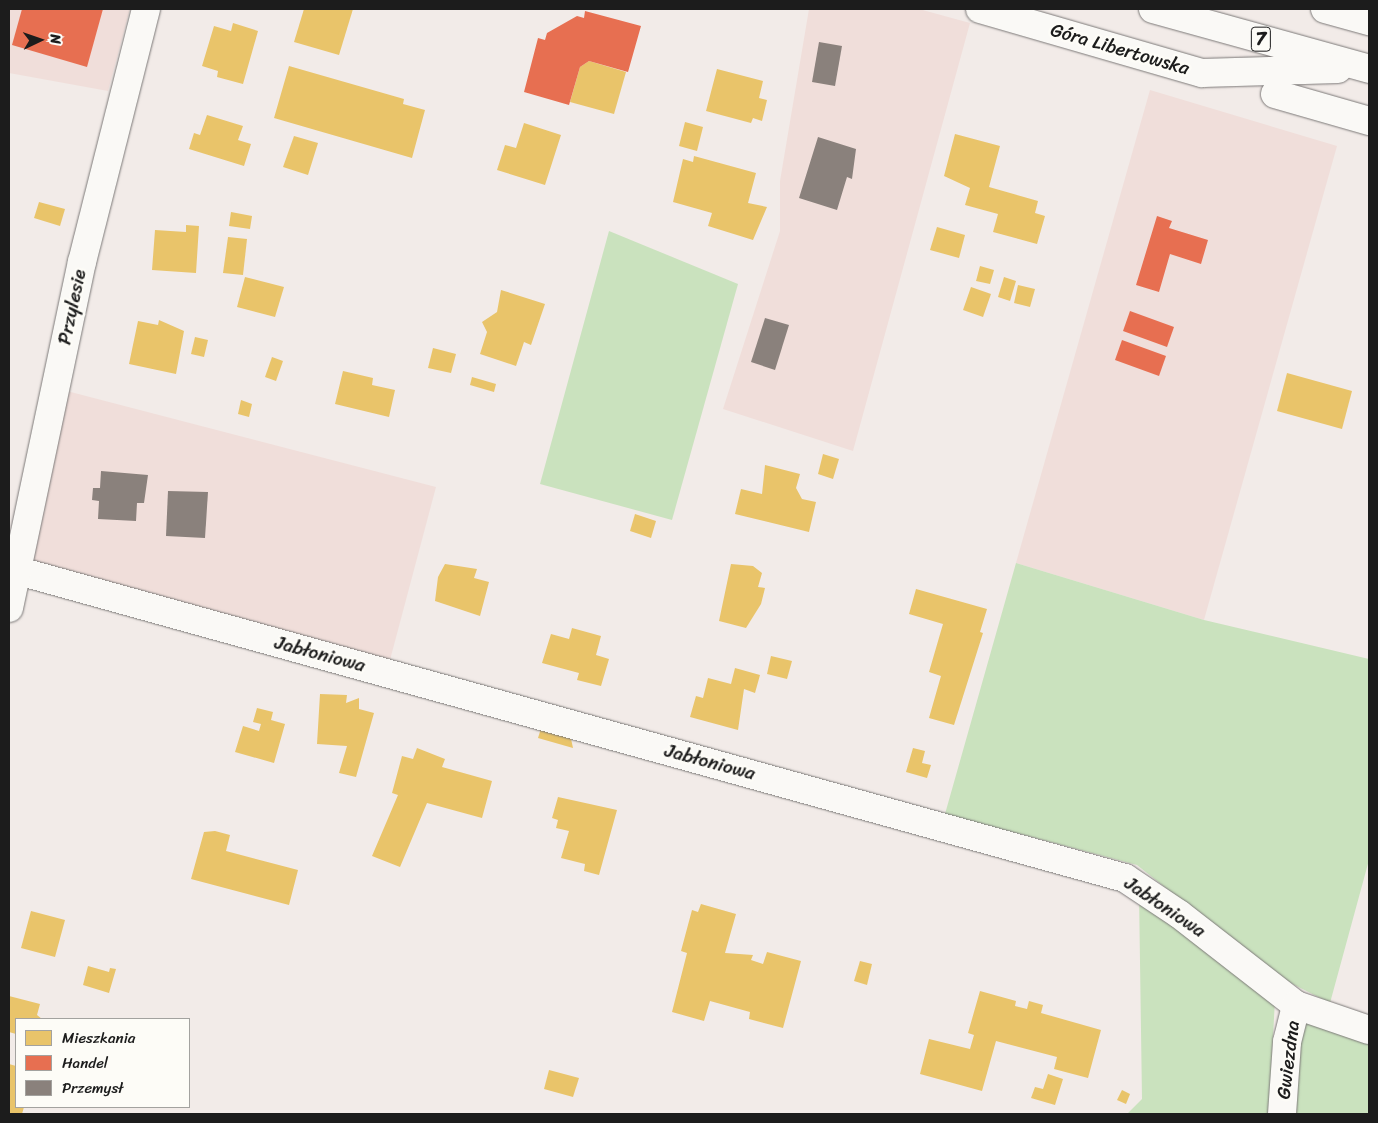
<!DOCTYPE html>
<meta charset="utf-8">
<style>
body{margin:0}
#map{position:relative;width:1378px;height:1123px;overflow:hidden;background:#f2ebe8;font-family:Sriracha,sans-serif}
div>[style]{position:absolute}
.built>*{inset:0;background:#f0deda}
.green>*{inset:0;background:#cae2be}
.homes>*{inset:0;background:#e9c46a}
.shops>*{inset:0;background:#e76f51}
.industry>*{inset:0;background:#8a817c}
.roads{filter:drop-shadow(0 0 1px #7c7978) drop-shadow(0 0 1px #7c7978)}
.street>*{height:28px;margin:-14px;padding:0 14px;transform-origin:14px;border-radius:14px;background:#faf9f6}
.highway>*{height:28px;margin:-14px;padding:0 14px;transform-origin:14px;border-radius:14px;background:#faf9f6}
span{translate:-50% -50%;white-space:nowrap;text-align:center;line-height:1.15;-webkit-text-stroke:5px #fdfcf7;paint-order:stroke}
.shield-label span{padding:1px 4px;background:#fdfcf7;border:1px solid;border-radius:4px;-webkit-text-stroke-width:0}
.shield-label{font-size:18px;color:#1c1c1c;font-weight:700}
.street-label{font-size:19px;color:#1c1c1c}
.frame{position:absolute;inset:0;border:10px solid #1c1c1c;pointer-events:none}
.legend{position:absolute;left:15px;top:1018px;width:175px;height:90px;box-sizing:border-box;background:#fdfcf7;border:1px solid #a3a29f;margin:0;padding:6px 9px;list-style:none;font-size:15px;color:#1c1c1c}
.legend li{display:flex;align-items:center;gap:10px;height:25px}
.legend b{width:25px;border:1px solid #a3a29f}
.north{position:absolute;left:15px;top:15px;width:50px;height:50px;-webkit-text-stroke:4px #fdfcf7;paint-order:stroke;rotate:87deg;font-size:14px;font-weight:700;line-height:20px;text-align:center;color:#1c1c1c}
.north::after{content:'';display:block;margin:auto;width:18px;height:22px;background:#1c1c1c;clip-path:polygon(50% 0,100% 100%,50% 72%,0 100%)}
</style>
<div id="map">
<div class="built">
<i style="clip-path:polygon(9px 9px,130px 9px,108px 91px,9px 73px)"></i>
<i style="clip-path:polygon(809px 9px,919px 9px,970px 23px,853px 451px,723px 409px,780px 231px,780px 181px)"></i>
<i style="clip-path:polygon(1150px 90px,1337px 146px,1204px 620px,1016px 563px)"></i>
<i style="clip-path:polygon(63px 390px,436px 487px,390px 660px,30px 563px)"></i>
</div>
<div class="green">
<i style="clip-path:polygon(609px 231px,738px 284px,672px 520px,540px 484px)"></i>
<i style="clip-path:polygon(1016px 563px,1204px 620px,1369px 659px,1369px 860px,1330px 1003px,1275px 975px,1137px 865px,945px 814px)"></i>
<i style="clip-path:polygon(1139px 893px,1275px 999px,1269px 1114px,1127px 1114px,1142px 1099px)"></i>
<i style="clip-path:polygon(1296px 1005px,1369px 1030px,1369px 1114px,1282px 1114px)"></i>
</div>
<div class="homes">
<i style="clip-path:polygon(304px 9px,353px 9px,339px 55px,294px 42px)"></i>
<i style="clip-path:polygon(233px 23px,258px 31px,243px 84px,217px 77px,218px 71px,202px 66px,214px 26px,231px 31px)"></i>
<i style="clip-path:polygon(589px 61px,626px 72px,614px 114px,570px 102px,580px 67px)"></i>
<i style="clip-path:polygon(289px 66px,404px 99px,403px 104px,425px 110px,412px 158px,274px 118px)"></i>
<i style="clip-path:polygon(717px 69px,763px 81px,759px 98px,767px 100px,762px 121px,753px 118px,751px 123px,706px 111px)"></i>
<i style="clip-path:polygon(207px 115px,243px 126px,238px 140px,251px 144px,244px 166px,189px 149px,194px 133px,200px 135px)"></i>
<i style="clip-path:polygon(685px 122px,703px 127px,697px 151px,679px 146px)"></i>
<i style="clip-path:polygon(524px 123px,561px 135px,545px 185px,497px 170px,505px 145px,516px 148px)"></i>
<i style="clip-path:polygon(955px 134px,1000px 146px,989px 187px,1038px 201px,1035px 213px,1045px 216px,1037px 244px,993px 232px,998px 214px,965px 205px,970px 188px,944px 176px)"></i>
<i style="clip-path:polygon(294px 136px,318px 143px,308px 175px,283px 167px)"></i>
<i style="clip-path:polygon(694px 156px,756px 173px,748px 203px,767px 207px,753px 240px,708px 226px,712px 213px,673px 202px,683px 159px,693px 162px)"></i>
<i style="clip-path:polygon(39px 202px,65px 209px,60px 226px,34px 218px)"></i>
<i style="clip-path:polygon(231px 212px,252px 216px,250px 229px,229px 226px)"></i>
<i style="clip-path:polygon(186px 225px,199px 226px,196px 273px,152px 270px,155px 230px,186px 232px)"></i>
<i style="clip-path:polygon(937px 227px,965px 235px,959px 258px,930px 250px)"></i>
<i style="clip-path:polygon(228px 237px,247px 239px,243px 275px,223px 273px)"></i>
<i style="clip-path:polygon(980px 266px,994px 270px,990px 284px,976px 281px)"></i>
<i style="clip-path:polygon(245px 277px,284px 287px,275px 317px,237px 307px)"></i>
<i style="clip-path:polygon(1004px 277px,1016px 281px,1010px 301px,998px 297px)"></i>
<i style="clip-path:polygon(1018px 285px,1035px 289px,1030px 307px,1014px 303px)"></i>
<i style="clip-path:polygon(971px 287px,991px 294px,983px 317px,963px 310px)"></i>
<i style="clip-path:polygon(501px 290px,545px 304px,531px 345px,524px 342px,516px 366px,480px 354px,487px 332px,482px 322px,497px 312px)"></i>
<i style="clip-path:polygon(159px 320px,184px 331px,176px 374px,129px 364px,138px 321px,158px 325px)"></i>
<i style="clip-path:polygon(195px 337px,208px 340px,204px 357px,191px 354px)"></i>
<i style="clip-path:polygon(433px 348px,456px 354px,451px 373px,428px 368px)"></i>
<i style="clip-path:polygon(272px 357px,283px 361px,276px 381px,265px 377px)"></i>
<i style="clip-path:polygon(343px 371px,373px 378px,372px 385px,395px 390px,389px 417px,335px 404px)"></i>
<i style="clip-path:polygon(1287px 373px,1352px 391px,1342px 429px,1277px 411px)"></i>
<i style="clip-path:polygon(472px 377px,496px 384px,494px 392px,470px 385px)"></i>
<i style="clip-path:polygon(241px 400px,252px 404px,249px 417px,238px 414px)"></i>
<i style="clip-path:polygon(823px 454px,839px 459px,833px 479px,818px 474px)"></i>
<i style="clip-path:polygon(765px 465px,800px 474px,796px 488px,802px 499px,816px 502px,809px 532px,735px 514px,741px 489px,762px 494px)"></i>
<i style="clip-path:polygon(635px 514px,656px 521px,651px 538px,630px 531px)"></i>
<i style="clip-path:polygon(445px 564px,477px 569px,474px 578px,489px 582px,480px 616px,435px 601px,438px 577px)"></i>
<i style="clip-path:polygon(731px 564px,753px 566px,762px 573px,758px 587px,765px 588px,761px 604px,746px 628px,719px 621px)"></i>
<i style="clip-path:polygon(916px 589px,987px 609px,980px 632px,983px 633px,954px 725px,929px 718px,941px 676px,929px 672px,943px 624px,909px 614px)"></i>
<i style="clip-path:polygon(572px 628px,601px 636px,596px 655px,609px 659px,601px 686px,577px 680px,579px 673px,542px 663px,551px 634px,569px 639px)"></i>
<i style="clip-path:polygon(771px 656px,792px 661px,787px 679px,767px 674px)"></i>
<i style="clip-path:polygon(735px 668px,760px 675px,755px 693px,744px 689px,738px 730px,690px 717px,696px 696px,703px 698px,708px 678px,731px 684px)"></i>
<i style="clip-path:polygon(320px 694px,347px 695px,346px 703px,359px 698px,359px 709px,374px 713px,356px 777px,339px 773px,347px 746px,317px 744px)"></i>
<i style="clip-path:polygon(257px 708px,273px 712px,271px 720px,285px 724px,274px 763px,235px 752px,243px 726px,259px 731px,261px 724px,253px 722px)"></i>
<i style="clip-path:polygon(542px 725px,570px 734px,573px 748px,538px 738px)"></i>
<i style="clip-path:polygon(417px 748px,445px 759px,442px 767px,492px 781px,482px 818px,427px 803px,400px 867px,372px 856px,398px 795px,392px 793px,402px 756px,413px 759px)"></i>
<i style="clip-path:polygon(913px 748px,925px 751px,922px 763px,931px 765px,927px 778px,906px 772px)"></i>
<i style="clip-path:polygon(558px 797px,617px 810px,599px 875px,584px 871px,585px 864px,561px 858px,569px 831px,556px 828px,558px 820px,552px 818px)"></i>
<i style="clip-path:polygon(215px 831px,230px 835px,226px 851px,298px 870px,289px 905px,191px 879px,204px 832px)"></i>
<i style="clip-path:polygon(701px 904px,736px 914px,725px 953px,753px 955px,751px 960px,763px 964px,767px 952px,801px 961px,783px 1028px,749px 1019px,750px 1012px,710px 1001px,704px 1021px,672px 1012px,687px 953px,681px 951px,692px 910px,698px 912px)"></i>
<i style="clip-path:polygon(31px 911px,65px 920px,55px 957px,21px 948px)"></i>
<i style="clip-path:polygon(860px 961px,872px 964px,867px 985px,854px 981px)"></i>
<i style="clip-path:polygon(88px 966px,109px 972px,110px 968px,116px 969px,109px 993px,83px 985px)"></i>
<i style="clip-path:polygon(980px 991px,1016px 1001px,1015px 1006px,1027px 1009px,1029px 1001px,1043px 1005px,1041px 1013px,1101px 1030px,1088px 1078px,1054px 1069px,1057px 1057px,996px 1041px,982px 1091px,920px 1074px,929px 1039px,970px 1049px,974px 1035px,968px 1033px)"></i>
<i style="clip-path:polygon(9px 996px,40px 1004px,37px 1015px,42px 1019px,16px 1019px,16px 1034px,9px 1032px)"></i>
<i style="clip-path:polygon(9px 1064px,16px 1066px,16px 1107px,24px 1107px,22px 1114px,9px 1114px)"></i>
<i style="clip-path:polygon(549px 1070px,579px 1078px,573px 1097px,544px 1089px)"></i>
<i style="clip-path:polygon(1048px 1074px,1063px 1079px,1055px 1105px,1031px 1098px,1035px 1087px,1043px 1089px)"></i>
<i style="clip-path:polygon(1122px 1090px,1130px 1094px,1126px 1104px,1117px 1100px)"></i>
</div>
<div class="shops">
<i style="clip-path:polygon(22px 9px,103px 9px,87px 67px,12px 45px)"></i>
<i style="clip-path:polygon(585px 11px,641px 26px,628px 72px,589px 61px,580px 67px,569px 105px,524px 92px,538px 38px,545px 40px,547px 33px,577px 16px,584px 18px)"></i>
<i style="clip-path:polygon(1157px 216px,1172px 221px,1169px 228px,1208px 240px,1201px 264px,1170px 254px,1159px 292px,1136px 285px)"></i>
<i style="clip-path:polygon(1130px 311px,1174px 327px,1167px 347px,1123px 331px)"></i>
<i style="clip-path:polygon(1122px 340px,1166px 356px,1159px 376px,1115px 360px)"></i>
</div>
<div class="industry">
<i style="clip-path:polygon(819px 42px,842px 46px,835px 86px,812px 82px)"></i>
<i style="clip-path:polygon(818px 137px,856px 149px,852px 179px,847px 177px,837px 210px,799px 198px)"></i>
<i style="clip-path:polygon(765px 318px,789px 325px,775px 370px,751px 362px)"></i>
<i style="clip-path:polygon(101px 471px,148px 475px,144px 503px,137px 503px,136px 521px,98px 519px,99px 501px,92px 500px,93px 488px,100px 488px)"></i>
<i style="clip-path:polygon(168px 491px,208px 492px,205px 538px,166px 536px)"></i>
</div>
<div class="roads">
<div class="street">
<i style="left:980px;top:9px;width:231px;rotate:16.1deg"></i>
<i style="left:1275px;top:94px;width:98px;rotate:16deg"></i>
<i style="left:15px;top:570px;width:1152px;rotate:15.51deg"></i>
<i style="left:1125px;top:878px;width:65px;rotate:33.7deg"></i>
<i style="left:1179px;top:914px;width:148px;rotate:37.9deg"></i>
<i style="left:1296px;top:1005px;width:77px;rotate:18.9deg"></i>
<i style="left:9px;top:608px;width:354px;rotate:-78.1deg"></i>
<i style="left:82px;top:262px;width:261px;rotate:-75.8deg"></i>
<i style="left:1282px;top:1114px;width:72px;rotate:-86deg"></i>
<i style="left:1287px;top:1042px;width:38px;rotate:-76deg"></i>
</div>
<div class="highway">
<i style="left:1153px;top:9px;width:224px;rotate:15.5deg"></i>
<i style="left:1325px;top:9px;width:46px;rotate:15.3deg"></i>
<i style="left:1202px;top:73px;width:136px;rotate:-1.7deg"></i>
</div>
</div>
<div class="shield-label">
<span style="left:1261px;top:39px">7</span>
</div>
<div class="street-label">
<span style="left:1120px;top:49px;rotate:16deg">Góra Libertowska</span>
<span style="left:72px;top:307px;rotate:-78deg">Przylesie</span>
<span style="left:320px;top:654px;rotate:15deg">Jabłoniowa</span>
<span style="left:710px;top:762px;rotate:15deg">Jabłoniowa</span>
<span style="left:1165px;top:907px;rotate:34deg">Jabłoniowa</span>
<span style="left:1288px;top:1060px;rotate:-83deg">Gwiezdna</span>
</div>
<div class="frame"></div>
<ul class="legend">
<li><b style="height:14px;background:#e9c46a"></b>Mieszkania</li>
<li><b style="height:14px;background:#e76f51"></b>Handel</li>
<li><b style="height:14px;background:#8a817c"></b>Przemysł</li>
</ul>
<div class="north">N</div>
</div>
